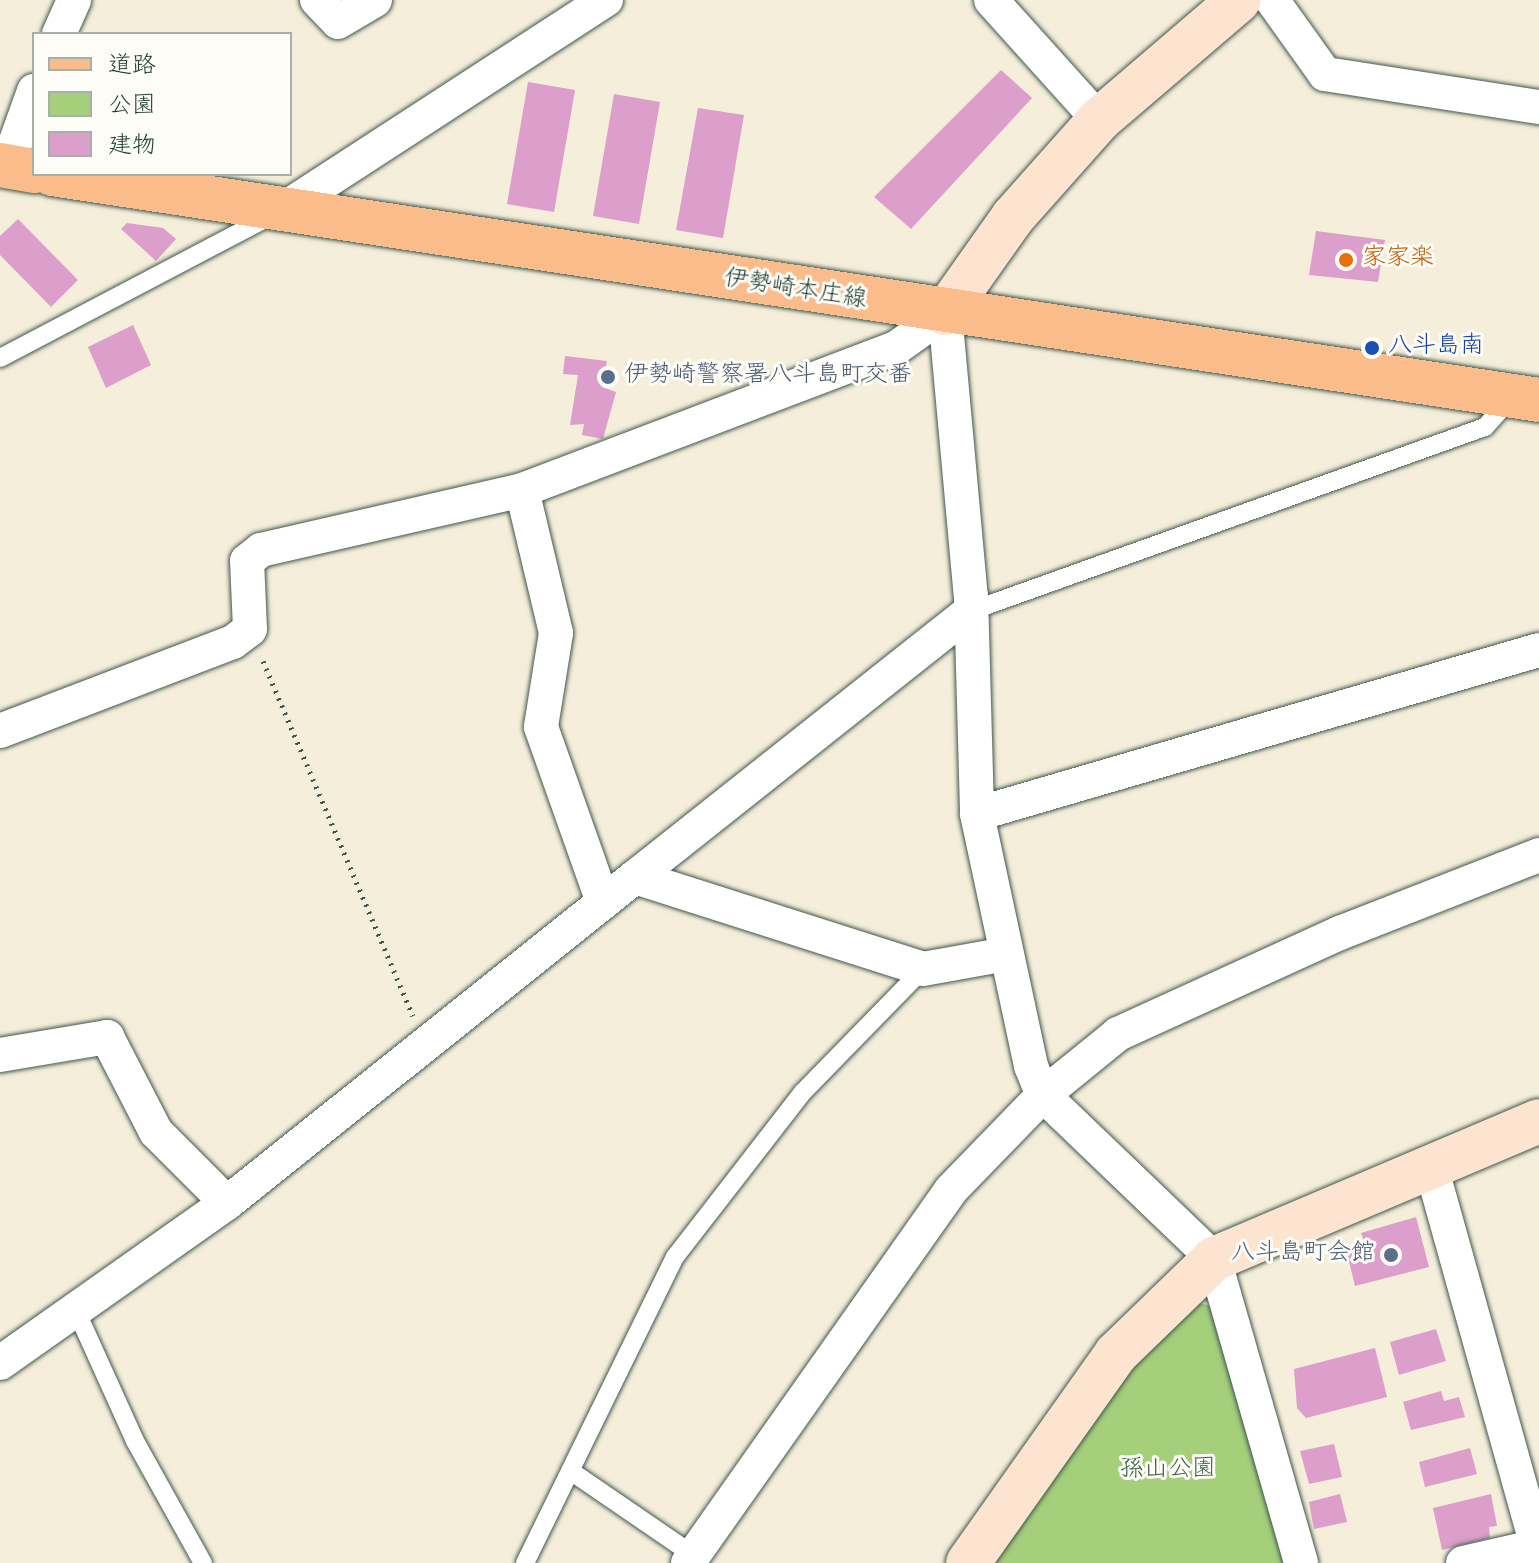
<!DOCTYPE html>
<meta charset="utf-8">
<style>
body{margin:0}
#map{position:relative;width:1539px;height:1563px;overflow:hidden;background:#f5eeda;font-family:Dekko,"Klee One",sans-serif}
div>[style]{position:absolute}
.green>*{inset:0;background:#a5cf7b}
.building>*{inset:0;background:#dc9eca}
.path>*{height:5px;margin-top:-2.5px;transform-origin:0;background:repeating-linear-gradient(90deg,#3f584d 0 2px,transparent 0 8px)}
.roads{filter:drop-shadow(0 0 2px #3f584d) drop-shadow(0 0 2px #3f584d)}
.lane>*{height:18px;margin:-9px;padding:0 9px;transform-origin:9px;border-radius:9px;background:#fff}
.street>*{height:34px;margin:-17px;padding:0 17px;transform-origin:17px;border-radius:17px;background:#fff}
.secondary>*{height:44px;margin:-22px;padding:0 22px;transform-origin:22px;border-radius:22px;background:#fde4d1}
.primary>*{height:44px;margin:-22px;padding:0 22px;transform-origin:22px;border-radius:22px;background:#fabc8b}
.dots>*{width:22px;height:22px;translate:-50% -50%;box-sizing:border-box;border:4px solid #fdfcf7;border-radius:50%}
span{translate:-50% -50%;white-space:nowrap;text-align:center;line-height:1.15;-webkit-text-stroke:6px #fdfcf7;paint-order:stroke}
.food-label{font-size:24px;color:#c56008}
.left{translate:0 -50%;text-align:left}
.street-label{font-size:24px;color:#1f3d34}
.transit-label{font-size:24px;color:#164399}
.service-label{font-size:24px;color:#4e5e75}
.right{translate:-100% -50%;text-align:right}
.park-label{font-size:24px;color:#406246}
.legend{position:absolute;left:32px;top:32px;width:260px;height:144px;box-sizing:border-box;background:#fdfcf7;border:2px solid #a4b0a9;margin:0;padding:10px 14px;list-style:none;font-size:24px;color:#1f3d34}
.legend li{display:flex;align-items:center;gap:16px;height:40px}
.legend b{width:40px;border:2px solid #a4b0a9}
</style>
<div id="map">
<div class="green">
<i style="clip-path:polygon(1196px 1302px,1218px 1308px,1288px 1563px,989px 1563px,1135px 1357px)"></i>
</div>
<div class="building">
<i style="clip-path:polygon(1001px 70px,1032px 98px,911px 229px,874px 197px)"></i>
<i style="clip-path:polygon(528px 82px,575px 90px,554px 212px,507px 204px)"></i>
<i style="clip-path:polygon(614px 94px,660px 102px,639px 224px,593px 216px)"></i>
<i style="clip-path:polygon(698px 108px,744px 115px,723px 238px,676px 230px)"></i>
<i style="clip-path:polygon(18px 219px,78px 280px,51px 307px,0 255px,0 236px)"></i>
<i style="clip-path:polygon(127px 223px,163px 228px,176px 239px,156px 261px,121px 229px)"></i>
<i style="clip-path:polygon(1316px 231px,1385px 240px,1378px 282px,1309px 275px)"></i>
<i style="clip-path:polygon(133px 325px,151px 365px,106px 388px,88px 347px)"></i>
<i style="clip-path:polygon(565px 356px,607px 361px,602px 387px,616px 392px,603px 439px,582px 435px,584px 424px,570px 425px,578px 375px,563px 374px)"></i>
<i style="clip-path:polygon(1416px 1217px,1429px 1267px,1355px 1286px,1346px 1249px,1365px 1243px,1361px 1233px)"></i>
<i style="clip-path:polygon(1436px 1329px,1446px 1361px,1399px 1375px,1390px 1342px)"></i>
<i style="clip-path:polygon(1375px 1348px,1387px 1397px,1306px 1418px,1297px 1408px,1294px 1369px)"></i>
<i style="clip-path:polygon(1441px 1391px,1444px 1401px,1459px 1397px,1465px 1417px,1411px 1430px,1403px 1402px)"></i>
<i style="clip-path:polygon(1334px 1444px,1342px 1477px,1309px 1484px,1300px 1451px)"></i>
<i style="clip-path:polygon(1470px 1448px,1477px 1474px,1425px 1487px,1419px 1462px)"></i>
<i style="clip-path:polygon(1340px 1494px,1347px 1522px,1314px 1529px,1309px 1502px)"></i>
<i style="clip-path:polygon(1491px 1494px,1497px 1526px,1489px 1527px,1490px 1538px,1442px 1550px,1433px 1508px)"></i>
</div>
<div class="path">
<i style="left:263px;top:661px;width:385px;rotate:67.1deg"></i>
</div>
<div class="roads">
<div class="lane">
<i style="left:0;top:358px;width:305px;rotate:-27.7deg"></i>
<i style="left:971px;top:611px;width:546px;rotate:-19.7deg"></i>
<i style="left:1485px;top:427px;width:39px;rotate:-48deg"></i>
<i style="left:75px;top:1308px;width:146px;rotate:65.7deg"></i>
<i style="left:135px;top:1441px;width:140px;rotate:60.9deg"></i>
<i style="left:572px;top:1472px;width:147px;rotate:34.4deg"></i>
<i style="left:525px;top:1563px;width:341px;rotate:-63.9deg"></i>
<i style="left:675px;top:1257px;width:209px;rotate:-52.2deg"></i>
<i style="left:803px;top:1092px;width:172px;rotate:-45.7deg"></i>
</div>
<div class="street">
<i style="left:317px;top:0;width:30px;rotate:46deg"></i>
<i style="left:338px;top:22px;width:43px;rotate:-30.7deg"></i>
<i style="left:991px;top:0;width:161px;rotate:48deg"></i>
<i style="left:1272px;top:0;width:91px;rotate:54.4deg"></i>
<i style="left:1325px;top:74px;width:217px;rotate:8.8deg"></i>
<i style="left:59px;top:34px;width:37px;rotate:-66deg"></i>
<i style="left:7px;top:166px;width:80px;rotate:-70.2deg"></i>
<i style="left:279px;top:212px;width:390px;rotate:-33deg"></i>
<i style="left:945px;top:313px;width:284px;rotate:84.8deg"></i>
<i style="left:971px;top:596px;width:218px;rotate:88.4deg"></i>
<i style="left:977px;top:814px;width:258px;rotate:77.9deg"></i>
<i style="left:1031px;top:1066px;width:31px;rotate:68deg"></i>
<i style="left:1043px;top:1095px;width:237px;rotate:43.8deg"></i>
<i style="left:1214px;top:1259px;width:316px;rotate:74deg"></i>
<i style="left:522px;top:490px;width:147px;rotate:76.6deg"></i>
<i style="left:556px;top:633px;width:95px;rotate:99.1deg"></i>
<i style="left:541px;top:727px;width:186px;rotate:70.5deg"></i>
<i style="left:0;top:731px;width:249px;rotate:-20.9deg"></i>
<i style="left:233px;top:642px;width:21px;rotate:-37deg"></i>
<i style="left:250px;top:629px;width:68px;rotate:-92.5deg"></i>
<i style="left:247px;top:561px;width:18px;rotate:-38deg"></i>
<i style="left:261px;top:550px;width:268px;rotate:-12.9deg"></i>
<i style="left:522px;top:490px;width:400px;rotate:-20.8deg"></i>
<i style="left:896px;top:348px;width:60px;rotate:-35.5deg"></i>
<i style="left:977px;top:814px;width:585px;rotate:-16.27deg"></i>
<i style="left:635px;top:877px;width:429px;rotate:-38.4deg"></i>
<i style="left:0;top:1055px;width:109px;rotate:-9.5deg"></i>
<i style="left:107px;top:1037px;width:107px;rotate:62.7deg"></i>
<i style="left:156px;top:1132px;width:100px;rotate:45deg"></i>
<i style="left:1432px;top:1170px;width:399px;rotate:74.4deg"></i>
<i style="left:0;top:1363px;width:278px;rotate:-35.2deg"></i>
<i style="left:227px;top:1203px;width:522px;rotate:-38.63deg"></i>
<i style="left:635px;top:877px;width:302px;rotate:17.7deg"></i>
<i style="left:923px;top:969px;width:85px;rotate:-10.1deg"></i>
<i style="left:688px;top:1563px;width:456px;rotate:-54.8deg"></i>
<i style="left:951px;top:1190px;width:132px;rotate:-45.9deg"></i>
<i style="left:1043px;top:1095px;width:97px;rotate:-39.1deg"></i>
<i style="left:1118px;top:1034px;width:244px;rotate:-24.5deg"></i>
<i style="left:1340px;top:933px;width:214px;rotate:-21.4deg"></i>
<i style="left:1463px;top:1563px;width:76px;rotate:-12.9deg"></i>
</div>
<div class="secondary">
<i style="left:945px;top:313px;width:118px;rotate:-54.7deg"></i>
<i style="left:1013px;top:217px;width:130px;rotate:-48.4deg"></i>
<i style="left:1099px;top:120px;width:184px;rotate:-40.6deg"></i>
<i style="left:968px;top:1563px;width:256px;rotate:-54.7deg"></i>
<i style="left:1116px;top:1354px;width:136px;rotate:-44.1deg"></i>
<i style="left:1214px;top:1259px;width:353px;rotate:-23deg"></i>
</div>
<div class="primary">
<i style="left:0;top:165px;width:35px;rotate:10deg"></i>
<i style="left:52px;top:174px;width:1504px;rotate:8.64deg"></i>
</div>
</div>
<div class="dots">
<i style="left:1346px;top:260px;background:#e8710a"></i>
<i style="left:1372px;top:348px;background:#1a4fb4"></i>
<i style="left:608px;top:377px;background:#5c6f8a"></i>
<i style="left:1391px;top:1255px;background:#5c6f8a"></i>
</div>
<div class="food-label">
<span class="left" style="left:1362px;top:260px">家家楽</span>
</div>
<div class="street-label">
<span style="left:795px;top:291px;rotate:9deg">伊勢崎本庄線</span>
</div>
<div class="transit-label">
<span class="left" style="left:1388px;top:348px">八斗島南</span>
</div>
<div class="service-label">
<span class="left" style="left:624px;top:377px">伊勢崎警察署八斗島町交番</span>
<span class="right" style="left:1375px;top:1255px">八斗島町会館</span>
</div>
<div class="park-label">
<span style="left:1168px;top:1471px">孫山公園</span>
</div>
<ul class="legend">
<li><b style="height:10px;background:#fabc8b"></b>道路</li>
<li><b style="height:22px;background:#a5cf7b"></b>公園</li>
<li><b style="height:22px;background:#dc9eca"></b>建物</li>
</ul>
</div>
